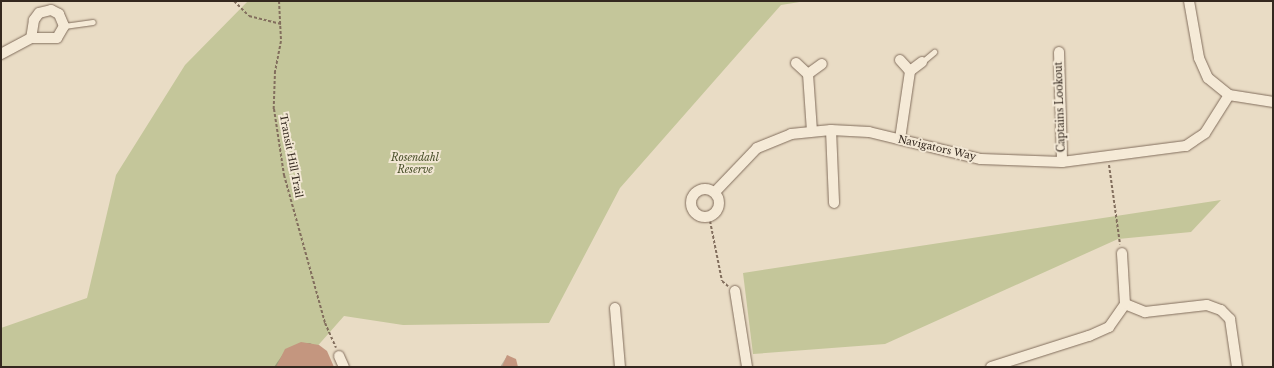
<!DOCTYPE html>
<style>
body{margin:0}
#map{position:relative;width:1274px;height:368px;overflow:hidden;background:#e9dcc5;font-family:"Libre Baskerville",serif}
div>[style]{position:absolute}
.green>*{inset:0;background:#c4c69a}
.shadow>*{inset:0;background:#0003}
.building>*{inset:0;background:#c4967f}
.path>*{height:2px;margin-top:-1px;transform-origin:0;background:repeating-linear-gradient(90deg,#826e5d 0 3px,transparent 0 5px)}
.roads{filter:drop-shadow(0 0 1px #826e5d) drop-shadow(0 0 1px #826e5d)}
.service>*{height:5px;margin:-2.5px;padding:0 2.5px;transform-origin:2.5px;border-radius:2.5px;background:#f5ead7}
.minor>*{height:10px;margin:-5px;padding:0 5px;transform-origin:5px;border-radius:5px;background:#f5ead7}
.minor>.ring{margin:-5px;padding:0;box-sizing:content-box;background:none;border:10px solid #f5ead7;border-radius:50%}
span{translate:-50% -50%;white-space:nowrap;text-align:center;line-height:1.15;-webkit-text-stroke:4px #f2e7d4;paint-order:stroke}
.street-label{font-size:10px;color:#34281f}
.park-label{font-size:10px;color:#474e28;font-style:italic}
.frame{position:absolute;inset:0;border:2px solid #34281f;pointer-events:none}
</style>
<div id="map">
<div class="green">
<i style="clip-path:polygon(248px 1px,806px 1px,781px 5px,620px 188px,549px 323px,403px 325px,344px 316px,299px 367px,1px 367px,1px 328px,87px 298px,116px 175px,185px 65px)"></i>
<i style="clip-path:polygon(1221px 200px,1191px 232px,1118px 239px,885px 344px,753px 354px,743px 273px)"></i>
</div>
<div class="shadow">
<i style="clip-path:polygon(302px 343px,310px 343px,326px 352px,333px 367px,274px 367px,286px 350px)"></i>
<i style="clip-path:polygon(507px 356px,516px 367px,500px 367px)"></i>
</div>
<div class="building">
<i style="clip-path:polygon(301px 342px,319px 345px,327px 351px,334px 367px,276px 367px,285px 349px)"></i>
<i style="clip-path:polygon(507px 355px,516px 359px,518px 367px,502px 367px)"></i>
</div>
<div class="path">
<i style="left:234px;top:1px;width:21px;rotate:45deg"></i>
<i style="left:249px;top:16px;width:33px;rotate:14deg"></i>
<i style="left:279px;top:1px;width:40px;rotate:87.1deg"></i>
<i style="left:281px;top:41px;width:31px;rotate:101deg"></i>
<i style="left:275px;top:71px;width:38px;rotate:92deg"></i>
<i style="left:274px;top:109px;width:67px;rotate:81.4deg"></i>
<i style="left:284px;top:175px;width:154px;rotate:74.5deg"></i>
<i style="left:325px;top:323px;width:27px;rotate:66deg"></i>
<i style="left:1109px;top:165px;width:80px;rotate:82.1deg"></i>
<i style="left:709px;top:216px;width:66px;rotate:78.7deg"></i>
<i style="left:722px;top:281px;width:8px;rotate:40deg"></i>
</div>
<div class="roads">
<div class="service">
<i style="left:64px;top:26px;width:29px;rotate:-8deg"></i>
<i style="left:922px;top:62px;width:16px;rotate:-40deg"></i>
</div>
<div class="minor">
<i style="left:1189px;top:1px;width:58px;rotate:80deg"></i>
<i style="left:1199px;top:58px;width:22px;rotate:66deg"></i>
<i style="left:1208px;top:78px;width:27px;rotate:39deg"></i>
<i style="left:1229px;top:95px;width:45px;rotate:9deg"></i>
<i style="left:1059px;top:52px;width:110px;rotate:88.4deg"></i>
<i style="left:1px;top:54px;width:34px;rotate:-28deg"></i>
<i style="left:31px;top:38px;width:26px"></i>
<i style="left:57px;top:38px;width:14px;rotate:-60deg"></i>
<i style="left:64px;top:26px;width:13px;rotate:-113deg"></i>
<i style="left:59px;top:14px;width:9px;rotate:-153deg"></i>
<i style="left:51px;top:10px;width:12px;rotate:166deg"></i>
<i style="left:39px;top:13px;width:9px;rotate:126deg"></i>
<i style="left:34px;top:20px;width:18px;rotate:99deg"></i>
<i style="left:900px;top:60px;width:15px;rotate:48deg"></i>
<i style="left:910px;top:71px;width:15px;rotate:-37deg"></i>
<i style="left:796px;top:63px;width:16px;rotate:43deg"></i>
<i style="left:808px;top:74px;width:17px;rotate:-36deg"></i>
<i style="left:808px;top:74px;width:57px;rotate:86deg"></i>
<i style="left:831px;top:130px;width:73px;rotate:87.6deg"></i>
<i style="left:900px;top:139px;width:69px;rotate:-81.6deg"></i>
<i class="ring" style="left:691px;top:189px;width:18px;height:18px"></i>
<i style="left:715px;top:192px;width:61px;rotate:-46.3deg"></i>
<i style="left:757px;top:148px;width:37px;rotate:-22deg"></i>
<i style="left:791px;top:134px;width:40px;rotate:-5.7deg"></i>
<i style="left:831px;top:130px;width:38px;rotate:3deg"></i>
<i style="left:869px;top:132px;width:115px;rotate:13.6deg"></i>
<i style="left:981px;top:159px;width:81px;rotate:2.1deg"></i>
<i style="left:1062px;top:162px;width:125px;rotate:-7.4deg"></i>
<i style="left:1186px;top:146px;width:23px;rotate:-34deg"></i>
<i style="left:1205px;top:133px;width:45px;rotate:-57.7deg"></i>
<i style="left:735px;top:291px;width:77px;rotate:81deg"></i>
<i style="left:1125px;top:304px;width:22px;rotate:22deg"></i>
<i style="left:1145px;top:312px;width:62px;rotate:-6.4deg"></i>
<i style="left:1207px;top:305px;width:15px;rotate:20deg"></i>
<i style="left:1221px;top:310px;width:13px;rotate:45deg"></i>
<i style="left:1230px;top:319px;width:49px;rotate:81.7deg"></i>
<i style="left:615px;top:308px;width:59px;rotate:85.2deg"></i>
<i style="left:339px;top:356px;width:12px;rotate:66deg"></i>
<i style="left:991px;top:367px;width:103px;rotate:-17.6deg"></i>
<i style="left:1089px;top:336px;width:22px;rotate:-24deg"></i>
<i style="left:1109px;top:327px;width:28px;rotate:-55deg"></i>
<i style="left:1125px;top:304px;width:51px;rotate:-93.4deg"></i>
</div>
</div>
<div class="street-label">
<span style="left:1060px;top:107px;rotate:-92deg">Captains Lookout</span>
<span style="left:937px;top:148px;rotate:13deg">Navigators Way</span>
<span style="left:291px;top:156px;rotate:79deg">Transit Hill Trail</span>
</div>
<div class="park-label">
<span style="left:415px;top:163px">Rosendahl<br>Reserve</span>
</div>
<div class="frame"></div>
</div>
